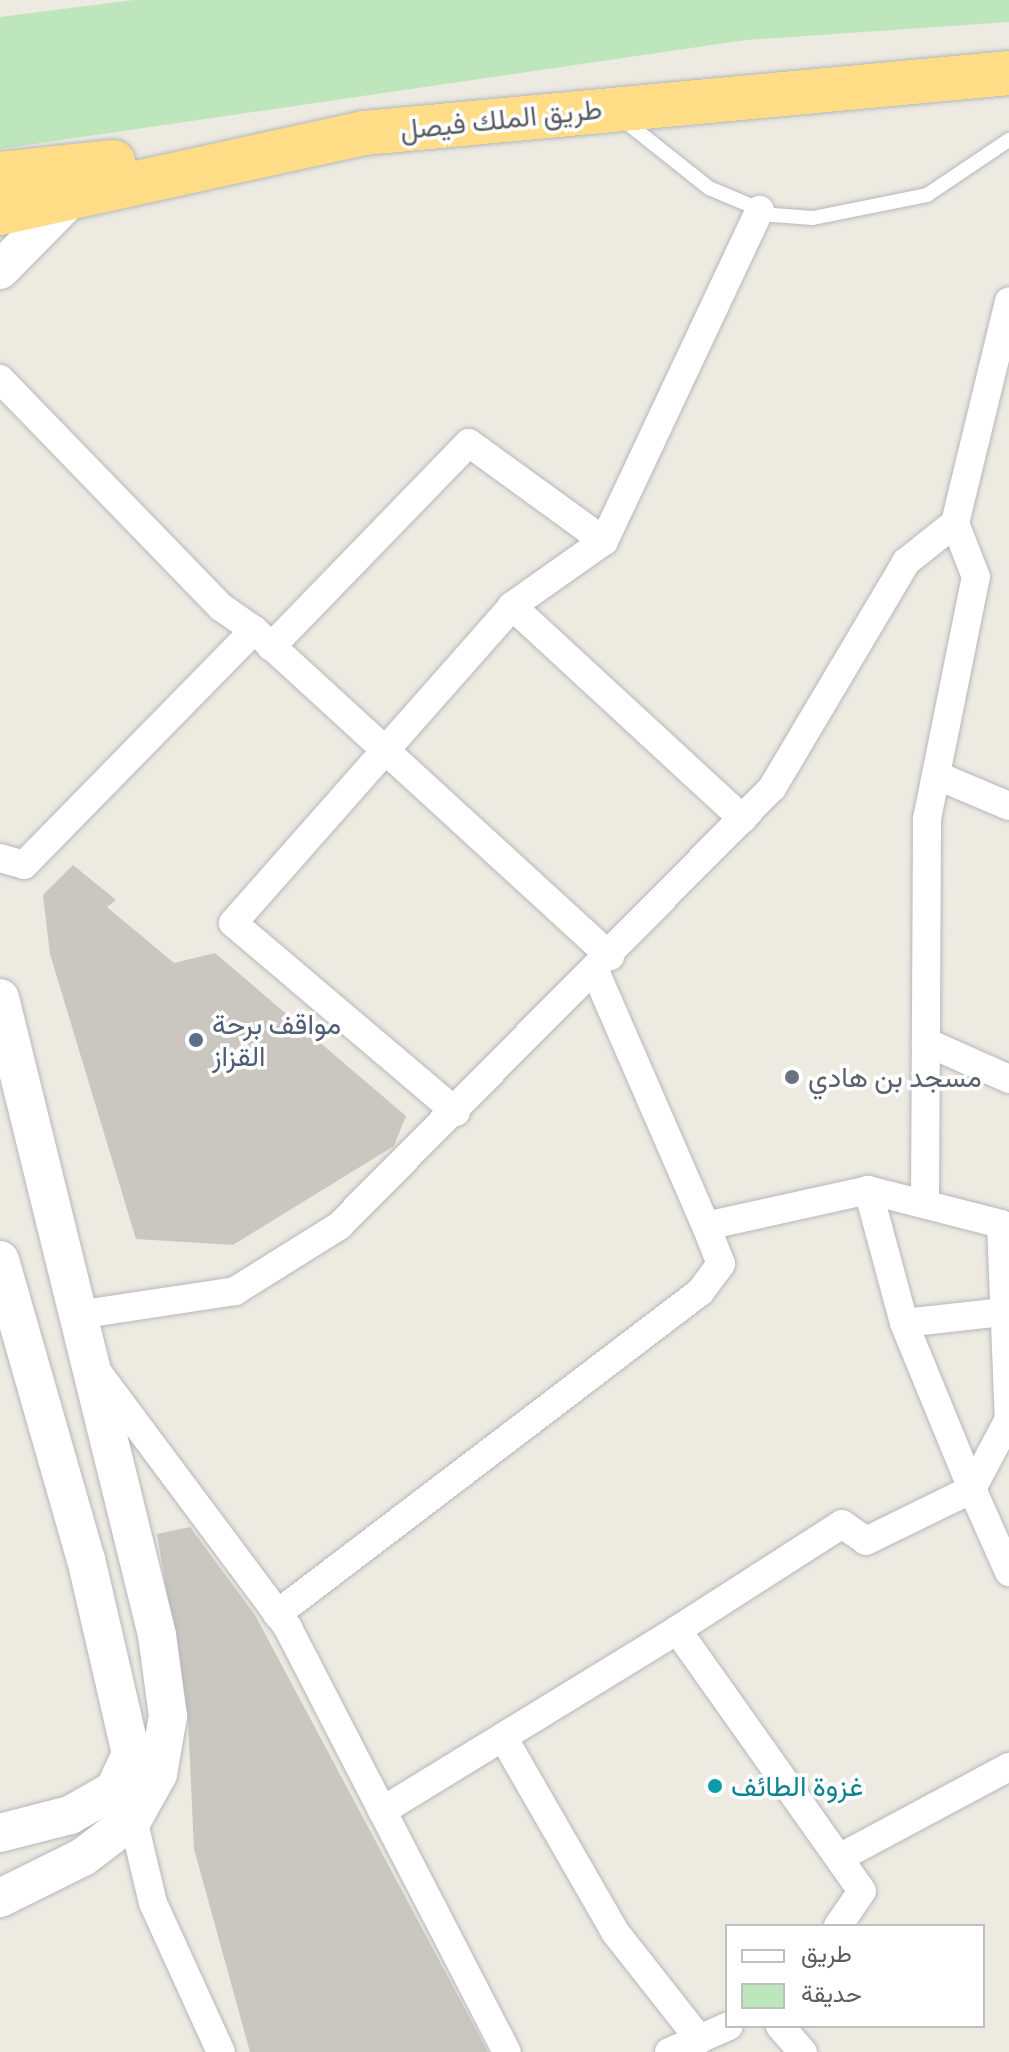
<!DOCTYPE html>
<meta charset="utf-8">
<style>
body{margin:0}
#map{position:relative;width:1009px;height:2052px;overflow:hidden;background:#edeae1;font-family:Ubuntu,Vazirmatn,sans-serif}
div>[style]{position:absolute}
.green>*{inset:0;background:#bee6bc}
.building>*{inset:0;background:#cac6c0}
.roads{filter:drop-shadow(0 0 2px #b4b8bc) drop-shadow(0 0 2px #b4b8bc)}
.lane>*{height:14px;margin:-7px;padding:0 7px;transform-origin:7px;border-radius:7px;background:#fff}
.street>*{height:28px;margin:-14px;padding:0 14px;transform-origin:14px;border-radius:14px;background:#fff}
.secondary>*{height:38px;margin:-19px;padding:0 19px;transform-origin:19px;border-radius:19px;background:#fff}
.highway>*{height:44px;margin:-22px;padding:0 22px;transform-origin:22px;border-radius:22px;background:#ffdc86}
.dots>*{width:22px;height:22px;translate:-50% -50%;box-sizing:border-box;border:4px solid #fff;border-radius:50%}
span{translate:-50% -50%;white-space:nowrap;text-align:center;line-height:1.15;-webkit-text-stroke:7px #fff;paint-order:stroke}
.street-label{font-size:28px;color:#5a5e62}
.service-label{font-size:28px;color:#4e5e75}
.left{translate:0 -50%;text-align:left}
.worship-label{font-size:28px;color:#5b616d}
.culture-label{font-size:28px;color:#0d838f}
.legend{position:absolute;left:725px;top:1924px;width:260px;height:104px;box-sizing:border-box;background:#fff;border:2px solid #bdbfc0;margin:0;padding:10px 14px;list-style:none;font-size:24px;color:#5a5e62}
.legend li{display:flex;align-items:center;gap:16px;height:40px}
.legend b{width:40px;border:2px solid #bdbfc0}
</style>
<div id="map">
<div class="green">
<i style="clip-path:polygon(134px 0,1009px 0,1009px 22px,746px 40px,0 149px,0 17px)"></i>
</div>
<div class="building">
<i style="clip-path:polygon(73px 865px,116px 900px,107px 907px,174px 963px,215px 953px,406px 1116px,394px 1146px,233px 1245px,136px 1239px,50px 954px,43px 895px)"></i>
<i style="clip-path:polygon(190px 1527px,255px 1615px,488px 2052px,250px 2052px,194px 1849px,188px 1719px,157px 1534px)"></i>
</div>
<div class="roads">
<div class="lane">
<i style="left:621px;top:118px;width:112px;rotate:38.5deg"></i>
<i style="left:709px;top:188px;width:69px;rotate:22.9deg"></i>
<i style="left:773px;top:215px;width:40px;rotate:4.3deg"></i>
<i style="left:813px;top:218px;width:116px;rotate:-11.4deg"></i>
<i style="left:927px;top:195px;width:99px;rotate:-33.9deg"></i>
</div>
<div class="street">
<i style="left:0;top:379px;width:318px;rotate:45.9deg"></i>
<i style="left:221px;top:607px;width:40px;rotate:34.9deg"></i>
<i style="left:604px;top:541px;width:366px;rotate:-64.8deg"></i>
<i style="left:271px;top:647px;width:284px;rotate:-45.9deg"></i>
<i style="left:469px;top:443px;width:167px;rotate:36deg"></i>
<i style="left:604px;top:541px;width:113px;rotate:144.8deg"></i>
<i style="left:936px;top:775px;width:79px;rotate:23deg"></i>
<i style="left:0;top:858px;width:25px;rotate:16deg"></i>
<i style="left:24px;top:865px;width:329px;rotate:-45.6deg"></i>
<i style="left:254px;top:630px;width:483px;rotate:42.5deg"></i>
<i style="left:595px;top:971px;width:278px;rotate:66.5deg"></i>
<i style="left:706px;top:1226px;width:166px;rotate:-12.5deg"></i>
<i style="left:868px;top:1190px;width:137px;rotate:14.3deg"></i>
<i style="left:1001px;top:1224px;width:195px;rotate:87.7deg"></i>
<i style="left:1009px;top:1419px;width:79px;rotate:117.9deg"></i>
<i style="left:972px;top:1489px;width:179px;rotate:-112.3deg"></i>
<i style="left:904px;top:1323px;width:138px;rotate:-105.1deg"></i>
<i style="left:926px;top:1042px;width:91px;rotate:24deg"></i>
<i style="left:456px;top:1112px;width:292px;rotate:-139.7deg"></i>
<i style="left:233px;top:923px;width:422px;rotate:-48.6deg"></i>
<i style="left:512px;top:606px;width:314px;rotate:42.7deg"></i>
<i style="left:925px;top:1204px;width:385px;rotate:-89.7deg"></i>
<i style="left:927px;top:819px;width:247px;rotate:-78.6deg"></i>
<i style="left:976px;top:577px;width:58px;rotate:-111.3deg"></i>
<i style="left:955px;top:523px;width:228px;rotate:-76.3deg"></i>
<i style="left:77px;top:1315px;width:160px;rotate:-8.6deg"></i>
<i style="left:235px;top:1291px;width:123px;rotate:-32deg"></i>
<i style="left:339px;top:1226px;width:616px;rotate:-45.33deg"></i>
<i style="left:772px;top:788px;width:263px;rotate:-59.3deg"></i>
<i style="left:906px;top:562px;width:63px;rotate:-38.5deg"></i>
<i style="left:904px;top:1323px;width:101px;rotate:-6.3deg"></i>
<i style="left:96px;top:1370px;width:322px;rotate:53.3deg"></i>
<i style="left:288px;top:1628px;width:477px;rotate:62.7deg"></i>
<i style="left:277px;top:1614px;width:532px;rotate:-37.28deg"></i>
<i style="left:700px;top:1292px;width:35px;rotate:-53deg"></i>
<i style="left:721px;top:1264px;width:41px;rotate:-111.5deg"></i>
<i style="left:503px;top:1737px;width:225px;rotate:60.1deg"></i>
<i style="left:615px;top:1932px;width:137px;rotate:51.8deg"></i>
<i style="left:382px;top:1811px;width:346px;rotate:-31.5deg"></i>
<i style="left:133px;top:1819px;width:86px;rotate:76.6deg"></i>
<i style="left:153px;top:1903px;width:164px;rotate:65.5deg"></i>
<i style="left:839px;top:1858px;width:193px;rotate:-28.2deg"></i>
<i style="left:838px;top:1926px;width:42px;rotate:-55.6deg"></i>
<i style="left:862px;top:1891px;width:320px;rotate:-125.3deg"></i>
<i style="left:677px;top:1630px;width:196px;rotate:-32.7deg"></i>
<i style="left:842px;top:1524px;width:29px;rotate:35deg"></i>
<i style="left:866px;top:1541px;width:118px;rotate:-26.1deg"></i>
<i style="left:972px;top:1489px;width:91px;rotate:66deg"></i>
<i style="left:780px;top:2026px;width:35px;rotate:49deg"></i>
<i style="left:669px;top:2052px;width:65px;rotate:-23.4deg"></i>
</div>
<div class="secondary">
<i style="left:0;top:270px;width:105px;rotate:-45.4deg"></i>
<i style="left:0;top:998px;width:656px;rotate:76.15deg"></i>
<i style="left:157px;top:1635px;width:82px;rotate:82.3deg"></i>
<i style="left:168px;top:1716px;width:59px;rotate:99.8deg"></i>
<i style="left:158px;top:1774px;width:51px;rotate:119.1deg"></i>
<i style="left:133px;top:1819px;width:63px;rotate:142.8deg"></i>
<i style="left:83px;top:1857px;width:93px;rotate:153.7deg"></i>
<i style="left:0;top:1260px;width:311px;rotate:74deg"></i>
<i style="left:86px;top:1559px;width:200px;rotate:77deg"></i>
<i style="left:131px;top:1754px;width:40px;rotate:115deg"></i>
<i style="left:114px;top:1790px;width:51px;rotate:150.4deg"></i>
<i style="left:70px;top:1815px;width:72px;rotate:165.6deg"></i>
</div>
<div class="highway">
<i style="left:0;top:174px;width:114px;rotate:-6.1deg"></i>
<i style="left:0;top:213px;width:374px;rotate:-12.4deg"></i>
<i style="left:365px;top:133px;width:647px;rotate:-5.32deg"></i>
</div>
</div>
<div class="dots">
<i style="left:196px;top:1040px;background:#5c6f8a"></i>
<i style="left:792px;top:1077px;background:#6b7280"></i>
<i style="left:715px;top:1786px;background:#0f9aa8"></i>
</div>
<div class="street-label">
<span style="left:501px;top:119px;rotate:-6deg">طريق الملك فيصل</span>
</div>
<div class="service-label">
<span class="left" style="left:212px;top:1040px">مواقف برحة<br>القزاز</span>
</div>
<div class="worship-label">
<span class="left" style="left:808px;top:1077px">مسجد بن هادي</span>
</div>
<div class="culture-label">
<span class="left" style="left:731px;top:1786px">غزوة الطائف</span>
</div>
<ul class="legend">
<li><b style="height:10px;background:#fff"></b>طريق</li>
<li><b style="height:22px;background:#bee6bc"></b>حديقة</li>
</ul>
</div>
